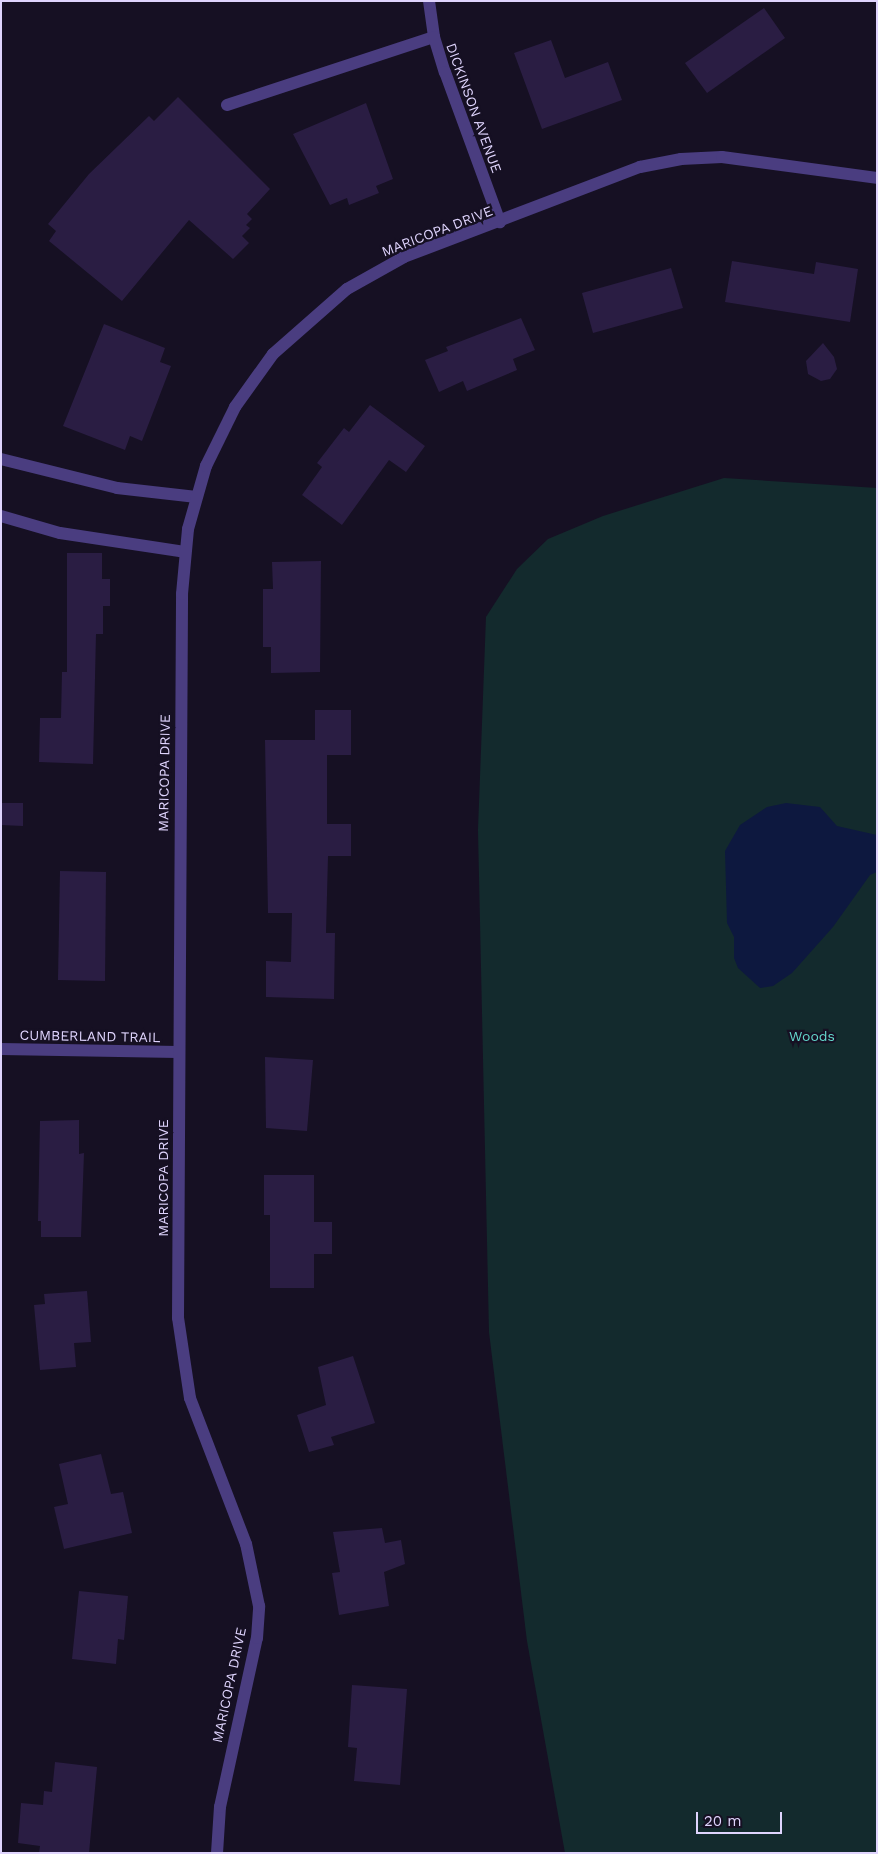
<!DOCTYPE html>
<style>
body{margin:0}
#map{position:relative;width:878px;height:1854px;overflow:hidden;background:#161023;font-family:"Work Sans",sans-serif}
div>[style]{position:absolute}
.green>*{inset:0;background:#132a2d}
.water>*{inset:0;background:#0d183f}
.building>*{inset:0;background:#2a1d43}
.service>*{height:12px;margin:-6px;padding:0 6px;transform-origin:6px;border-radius:6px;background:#4a3d80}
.minor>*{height:12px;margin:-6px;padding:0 6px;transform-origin:6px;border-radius:6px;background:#4a3d80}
span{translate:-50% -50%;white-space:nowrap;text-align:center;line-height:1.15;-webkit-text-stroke:4.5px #161023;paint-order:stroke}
.street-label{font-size:14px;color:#dfd4fd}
.park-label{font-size:14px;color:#64d9cd}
.frame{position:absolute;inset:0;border:2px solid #dfd4fd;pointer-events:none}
.scale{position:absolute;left:696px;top:1812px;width:86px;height:22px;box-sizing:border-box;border:2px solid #dfd4fd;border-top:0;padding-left:6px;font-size:15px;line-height:18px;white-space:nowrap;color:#dfd4fd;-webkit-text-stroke:4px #161023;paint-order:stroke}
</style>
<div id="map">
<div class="green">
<i style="clip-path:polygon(724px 478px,877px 488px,877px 1853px,565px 1853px,527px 1641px,489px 1332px,478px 830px,486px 617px,517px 569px,548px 539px,603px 516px)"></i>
</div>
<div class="water">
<i style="clip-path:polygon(786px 803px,820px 807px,837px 826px,877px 835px,877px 872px,870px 875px,833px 927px,792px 973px,773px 986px,760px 988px,738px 968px,734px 958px,734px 937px,727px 923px,725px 851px,740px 825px,767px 807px)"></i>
</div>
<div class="building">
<i style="clip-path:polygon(764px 8px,785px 38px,707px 93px,685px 63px)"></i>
<i style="clip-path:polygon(551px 40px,565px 78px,608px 62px,622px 100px,542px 129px,514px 53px)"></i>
<i style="clip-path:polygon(178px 97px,270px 189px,247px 214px,252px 219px,246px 225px,250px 228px,242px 236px,249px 243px,233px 259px,189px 220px,122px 301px,49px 241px,56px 231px,48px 224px,89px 174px,149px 116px,154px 121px)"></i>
<i style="clip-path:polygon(366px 103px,393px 179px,376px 186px,379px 193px,349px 205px,347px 198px,330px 205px,293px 134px)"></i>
<i style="clip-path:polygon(732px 261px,814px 274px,816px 262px,858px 269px,850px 322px,725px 302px)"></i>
<i style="clip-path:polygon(671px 268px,683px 308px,593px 333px,582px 293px)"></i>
<i style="clip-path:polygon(521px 318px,535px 350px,513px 359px,517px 370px,467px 391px,463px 381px,439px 392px,425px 360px,448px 351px,446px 347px)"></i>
<i style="clip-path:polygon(104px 324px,165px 348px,160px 362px,171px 366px,142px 441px,130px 436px,125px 450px,63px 426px)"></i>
<i style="clip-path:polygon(823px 343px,834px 357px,837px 369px,830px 379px,821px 381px,808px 374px,806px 361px)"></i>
<i style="clip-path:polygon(370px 405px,425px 446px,406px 472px,389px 460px,342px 525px,302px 495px,322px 467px,317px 463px,344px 428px,349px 432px)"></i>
<i style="clip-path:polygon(67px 553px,102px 553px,102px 579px,110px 579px,110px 606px,103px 606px,103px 634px,96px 634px,93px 764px,39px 762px,40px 718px,61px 718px,62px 672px,67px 672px)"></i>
<i style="clip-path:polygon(321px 561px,320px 672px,271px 673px,271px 647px,263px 647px,263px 589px,273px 589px,272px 562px)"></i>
<i style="clip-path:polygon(315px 710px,351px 710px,351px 755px,327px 755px,327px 824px,351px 824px,351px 856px,328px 856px,326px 933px,335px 933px,334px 999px,266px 997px,266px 961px,291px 962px,292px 913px,268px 913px,265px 740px,315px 740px)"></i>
<i style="clip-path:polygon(1px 803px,23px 803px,23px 826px,1px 825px)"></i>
<i style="clip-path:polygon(60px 871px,106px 872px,105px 981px,58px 980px)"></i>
<i style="clip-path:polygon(265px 1057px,313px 1060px,307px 1131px,266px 1128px)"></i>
<i style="clip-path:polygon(79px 1120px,79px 1154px,84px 1153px,81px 1237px,41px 1237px,41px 1221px,38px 1221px,40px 1121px)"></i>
<i style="clip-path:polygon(264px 1175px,314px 1175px,314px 1222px,332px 1222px,332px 1254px,314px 1254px,314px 1288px,270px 1288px,270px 1215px,264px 1215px)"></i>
<i style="clip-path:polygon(87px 1291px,91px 1342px,74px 1343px,76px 1367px,40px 1370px,34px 1305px,45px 1304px,44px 1294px)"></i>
<i style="clip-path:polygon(353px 1356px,375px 1423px,331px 1437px,334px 1445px,309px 1452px,297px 1415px,326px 1405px,318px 1367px)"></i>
<i style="clip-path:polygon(101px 1454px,111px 1494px,123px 1492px,132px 1533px,64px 1549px,54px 1507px,68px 1504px,59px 1464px)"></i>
<i style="clip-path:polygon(382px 1528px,385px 1543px,401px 1540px,405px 1564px,384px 1572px,389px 1606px,339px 1615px,332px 1573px,340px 1572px,333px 1532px)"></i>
<i style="clip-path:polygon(79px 1591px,128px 1596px,124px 1640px,118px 1639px,116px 1664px,72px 1659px)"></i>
<i style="clip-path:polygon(352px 1685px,407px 1689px,400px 1785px,354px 1781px,357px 1748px,348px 1747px)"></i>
<i style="clip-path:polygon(55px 1762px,97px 1767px,89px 1853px,39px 1853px,40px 1846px,18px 1843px,21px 1803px,43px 1805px,44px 1791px,52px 1792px)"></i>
</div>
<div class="service">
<i style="left:227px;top:105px;width:218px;rotate:-18.2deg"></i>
<i style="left:1px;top:459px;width:120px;rotate:14deg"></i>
<i style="left:117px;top:488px;width:80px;rotate:6.5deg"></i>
<i style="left:1px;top:516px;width:61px;rotate:16.1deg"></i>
<i style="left:60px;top:533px;width:126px;rotate:8.6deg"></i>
</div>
<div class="minor">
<i style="left:429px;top:1px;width:36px;rotate:82deg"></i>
<i style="left:434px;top:37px;width:37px;rotate:73deg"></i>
<i style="left:445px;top:72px;width:160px;rotate:69.9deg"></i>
<i style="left:1px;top:1049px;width:177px;rotate:1deg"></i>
<i style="left:217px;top:1853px;width:46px;rotate:-86.3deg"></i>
<i style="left:220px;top:1807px;width:173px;rotate:-77.7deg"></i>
<i style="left:257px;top:1638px;width:32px;rotate:-86deg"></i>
<i style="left:259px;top:1606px;width:63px;rotate:-101.8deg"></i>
<i style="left:246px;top:1544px;width:156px;rotate:-111deg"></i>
<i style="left:190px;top:1398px;width:81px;rotate:-98.5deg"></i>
<i style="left:178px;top:1318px;width:724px;rotate:-89.68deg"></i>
<i style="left:182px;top:594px;width:65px;rotate:-84.7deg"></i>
<i style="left:188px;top:529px;width:66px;rotate:-74.1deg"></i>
<i style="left:206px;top:466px;width:66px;rotate:-63.8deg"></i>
<i style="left:235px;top:407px;width:65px;rotate:-54.4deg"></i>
<i style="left:273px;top:354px;width:98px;rotate:-41.3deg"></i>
<i style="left:347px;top:289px;width:65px;rotate:-29.3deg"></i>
<i style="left:404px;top:257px;width:253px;rotate:-20.9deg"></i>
<i style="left:640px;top:167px;width:42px;rotate:-11deg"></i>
<i style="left:681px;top:159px;width:41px;rotate:-2.8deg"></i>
<i style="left:722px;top:157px;width:156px;rotate:7.7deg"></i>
</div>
<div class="street-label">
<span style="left:474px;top:108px;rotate:70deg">DICKINSON AVENUE</span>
<span style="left:437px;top:231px;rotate:-21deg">MARICOPA DRIVE</span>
<span style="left:164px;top:773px;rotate:-89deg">MARICOPA DRIVE</span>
<span style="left:90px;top:1036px;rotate:1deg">CUMBERLAND TRAIL</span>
<span style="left:163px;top:1178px;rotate:-90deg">MARICOPA DRIVE</span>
<span style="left:229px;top:1685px;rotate:-78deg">MARICOPA DRIVE</span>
</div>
<div class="park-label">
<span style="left:812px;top:1036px">Woods</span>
</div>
<div class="frame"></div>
<div class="scale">20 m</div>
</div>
